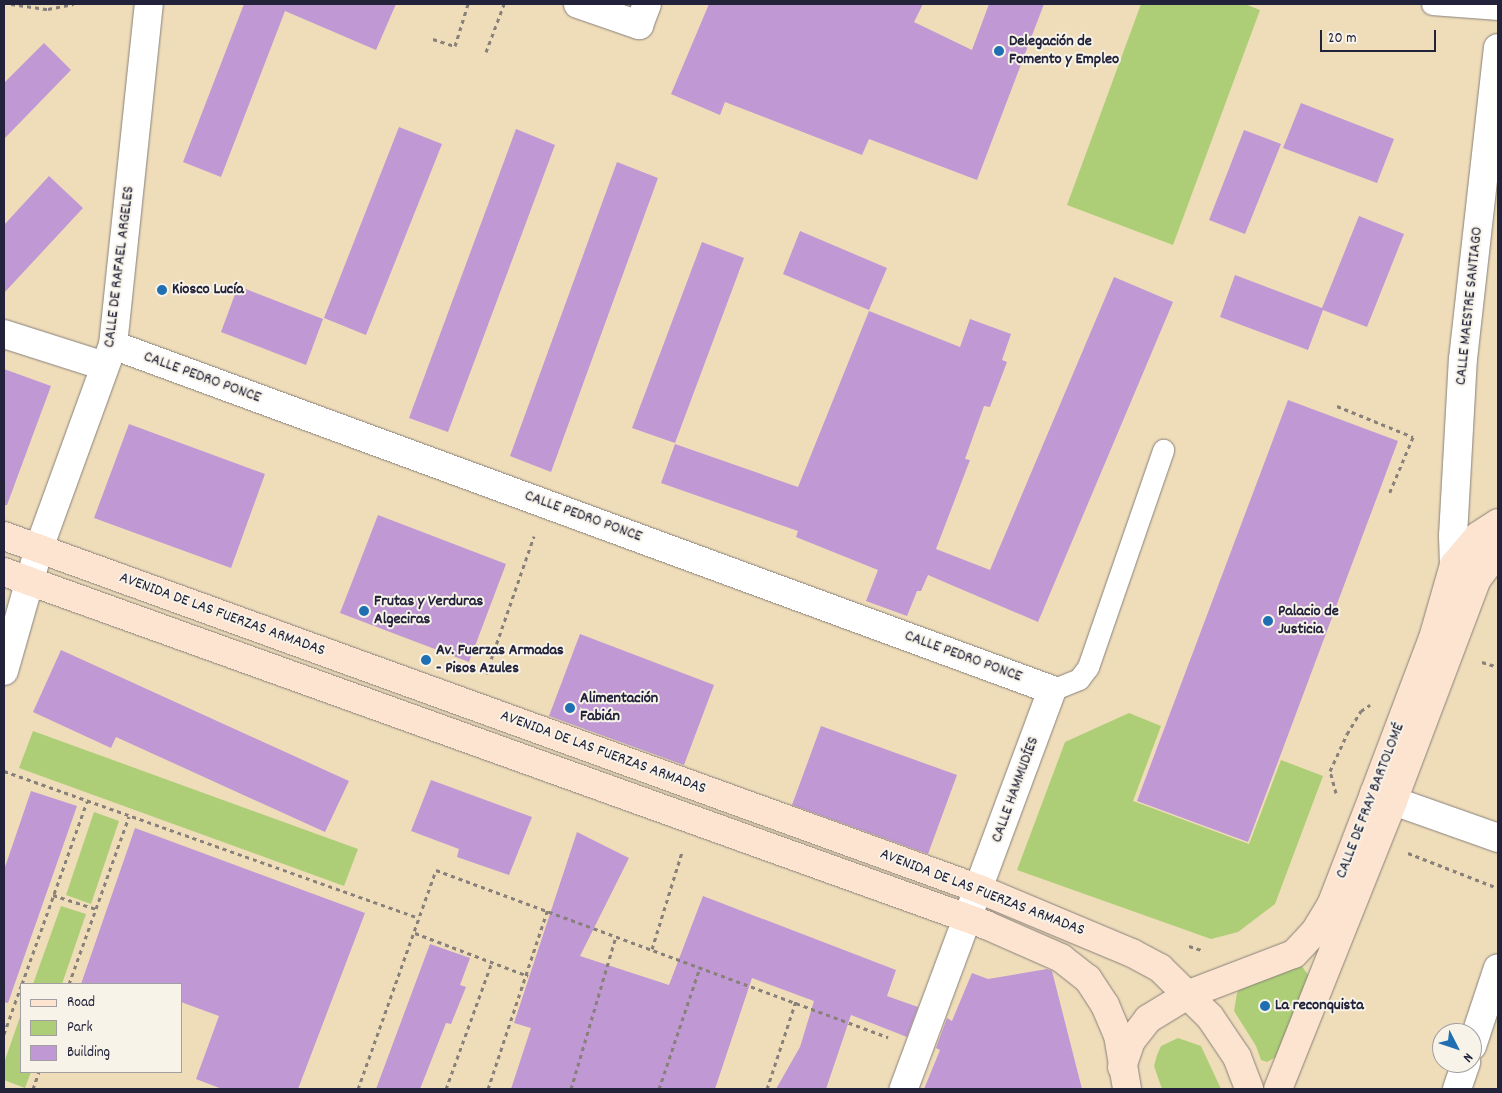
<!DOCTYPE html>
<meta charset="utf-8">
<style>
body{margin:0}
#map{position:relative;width:1502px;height:1093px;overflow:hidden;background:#efddba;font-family:Dekko,sans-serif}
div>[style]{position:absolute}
.green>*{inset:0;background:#adce77}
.building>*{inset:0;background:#c098d4}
.path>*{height:3px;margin-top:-1.5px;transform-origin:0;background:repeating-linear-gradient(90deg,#88807a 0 4px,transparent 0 8px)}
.roads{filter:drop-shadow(0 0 1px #88807a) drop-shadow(0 0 1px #88807a)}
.lane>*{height:21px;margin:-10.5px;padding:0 10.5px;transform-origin:10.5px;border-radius:10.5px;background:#fff}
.street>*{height:28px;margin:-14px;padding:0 14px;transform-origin:14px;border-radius:14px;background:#fff}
.secondary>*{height:28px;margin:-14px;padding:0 14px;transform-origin:14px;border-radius:14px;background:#fde4d1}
.dots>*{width:14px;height:14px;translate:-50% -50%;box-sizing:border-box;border:2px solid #f7f3e8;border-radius:50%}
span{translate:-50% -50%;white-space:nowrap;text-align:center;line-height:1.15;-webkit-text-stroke:4px #f7f3e8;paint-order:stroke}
.poi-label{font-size:16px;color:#22223b;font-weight:700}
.left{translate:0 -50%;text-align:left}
.street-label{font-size:16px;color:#22223b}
.frame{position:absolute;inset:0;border:5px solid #22223b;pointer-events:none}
.legend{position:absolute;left:20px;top:983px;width:162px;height:90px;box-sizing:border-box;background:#f7f3e8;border:1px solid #a29fa3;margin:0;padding:6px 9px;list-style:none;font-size:15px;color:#22223b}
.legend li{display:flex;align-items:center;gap:10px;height:25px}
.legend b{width:25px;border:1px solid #a29fa3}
.north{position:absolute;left:1432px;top:1023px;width:50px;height:50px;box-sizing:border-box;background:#f7f3e8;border:1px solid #a29fa3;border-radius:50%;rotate:131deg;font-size:14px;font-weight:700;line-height:20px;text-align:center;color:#22223b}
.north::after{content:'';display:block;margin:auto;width:18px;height:22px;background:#1f6fb2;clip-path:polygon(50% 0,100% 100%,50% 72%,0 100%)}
.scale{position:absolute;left:1320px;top:30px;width:116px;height:22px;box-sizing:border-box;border:2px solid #22223b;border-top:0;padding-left:6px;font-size:15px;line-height:18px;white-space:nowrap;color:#22223b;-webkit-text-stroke:4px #f7f3e8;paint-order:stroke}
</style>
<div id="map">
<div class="green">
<i style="clip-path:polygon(1141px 4px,1245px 4px,1260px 10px,1173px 245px,1067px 205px)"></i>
<i style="clip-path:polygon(1129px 713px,1161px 726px,1133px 801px,1249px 844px,1281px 760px,1323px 776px,1275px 904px,1238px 932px,1211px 939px,1017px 870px,1065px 742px)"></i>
<i style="clip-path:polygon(33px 731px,358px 849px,344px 886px,19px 768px)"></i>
<i style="clip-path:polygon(94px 812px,119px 821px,91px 904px,66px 895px)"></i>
<i style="clip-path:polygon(61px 906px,86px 914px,62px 984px,33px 984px)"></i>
<i style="clip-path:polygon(1301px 965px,1309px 976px,1278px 1056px,1267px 1062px,1261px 1060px,1256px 1046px,1234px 1011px,1237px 993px,1241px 987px)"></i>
<i style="clip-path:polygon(21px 1014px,21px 1072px,31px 1072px,25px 1088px,4px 1080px,4px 1063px)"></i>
<i style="clip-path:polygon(1178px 1038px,1201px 1046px,1221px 1089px,1162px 1089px,1154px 1066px,1157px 1055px,1161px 1046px)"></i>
</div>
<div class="building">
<i style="clip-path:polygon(244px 4px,396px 4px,376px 50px,285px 11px,221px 177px,183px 162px)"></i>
<i style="clip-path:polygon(709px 4px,923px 4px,914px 22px,972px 50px,989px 4px,1044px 4px,977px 180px,869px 139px,862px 155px,725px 102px,720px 115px,671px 94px)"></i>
<i style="clip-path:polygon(44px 43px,71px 70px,4px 139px,4px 83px)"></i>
<i style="clip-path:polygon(1301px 103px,1394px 139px,1377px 183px,1283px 148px)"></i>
<i style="clip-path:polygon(399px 127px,442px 144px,366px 335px,324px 318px)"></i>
<i style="clip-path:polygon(516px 129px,555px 145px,448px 432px,409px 418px)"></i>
<i style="clip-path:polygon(1244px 130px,1281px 144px,1245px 234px,1209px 220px)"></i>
<i style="clip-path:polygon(617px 162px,658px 178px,551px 472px,510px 456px)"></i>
<i style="clip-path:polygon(49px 176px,83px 208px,4px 293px,4px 225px)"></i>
<i style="clip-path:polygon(1359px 216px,1404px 234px,1367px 327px,1323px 310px,1308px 350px,1220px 317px,1235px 275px,1322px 308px)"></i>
<i style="clip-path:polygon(800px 231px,887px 268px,869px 310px,783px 274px)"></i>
<i style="clip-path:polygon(702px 242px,744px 258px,675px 443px,632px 428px)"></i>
<i style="clip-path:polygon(1114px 277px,1173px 302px,1038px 622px,928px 575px,921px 591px,917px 591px,907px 616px,866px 601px,878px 570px,796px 537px,798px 531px,661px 483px,675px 444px,798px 487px,869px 311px,960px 347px,970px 319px,1011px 334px,1002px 360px,1007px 362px,990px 407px,984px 406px,965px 459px,970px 460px,936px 549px,990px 570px)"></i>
<i style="clip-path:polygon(238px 286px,323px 319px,306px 365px,221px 332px)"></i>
<i style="clip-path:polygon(4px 369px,51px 386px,7px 505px,4px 505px)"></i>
<i style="clip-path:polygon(1288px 400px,1398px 441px,1248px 842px,1137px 801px)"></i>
<i style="clip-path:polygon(129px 424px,265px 474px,231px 568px,94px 518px)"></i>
<i style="clip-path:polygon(378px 515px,506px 564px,469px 662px,340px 613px)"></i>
<i style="clip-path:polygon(580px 634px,714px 685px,684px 765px,549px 716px)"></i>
<i style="clip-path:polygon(61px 650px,349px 781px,325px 832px,116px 737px,111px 748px,33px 712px)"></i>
<i style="clip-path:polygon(821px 726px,957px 775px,928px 854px,792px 805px)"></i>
<i style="clip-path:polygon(431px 780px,532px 817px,509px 875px,457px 857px,459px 849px,411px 831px)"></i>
<i style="clip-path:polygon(31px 791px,77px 806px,8px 1003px,4px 1002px,4px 870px)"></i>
<i style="clip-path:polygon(135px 828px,365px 913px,298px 1089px,222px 1089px,196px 1079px,219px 1016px,181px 1002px,181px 984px,81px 984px)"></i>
<i style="clip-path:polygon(577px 832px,629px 858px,580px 956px,669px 985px,703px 896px,896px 970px,887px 996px,918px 1007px,907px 1037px,851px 1015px,826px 1089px,776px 1089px,800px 1047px,814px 1001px,752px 978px,715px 1089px,511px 1089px,531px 1028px,514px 1023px)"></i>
<i style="clip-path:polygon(430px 944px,470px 958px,460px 985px,466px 987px,451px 1024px,446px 1023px,420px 1089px,376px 1089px)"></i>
<i style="clip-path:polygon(1047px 969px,1052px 971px,1082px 1089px,924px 1089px,940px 1050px,936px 1048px,947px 1018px,952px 1021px,972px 973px,988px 979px)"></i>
</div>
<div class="path">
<i style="left:11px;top:4px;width:37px;rotate:8deg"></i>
<i style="left:48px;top:9px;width:26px;rotate:-11deg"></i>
<i style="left:433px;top:39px;width:23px;rotate:18deg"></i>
<i style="left:455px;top:46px;width:44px;rotate:-72.8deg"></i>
<i style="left:486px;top:52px;width:51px;rotate:-69.4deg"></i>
<i style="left:1337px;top:406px;width:82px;rotate:22.2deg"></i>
<i style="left:1413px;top:437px;width:62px;rotate:112.8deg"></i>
<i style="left:1482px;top:662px;width:17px;rotate:17deg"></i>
<i style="left:486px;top:674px;width:146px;rotate:-70.8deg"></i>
<i style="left:4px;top:771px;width:440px;rotate:19.5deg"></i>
<i style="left:1336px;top:793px;width:23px;rotate:-105deg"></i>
<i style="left:1330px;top:771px;width:41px;rotate:-65.3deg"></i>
<i style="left:1347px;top:734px;width:27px;rotate:-59deg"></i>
<i style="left:1361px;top:711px;width:11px;rotate:-34deg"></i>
<i style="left:1408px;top:853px;width:97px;rotate:21.3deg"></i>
<i style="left:53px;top:895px;width:45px;rotate:18deg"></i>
<i style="left:415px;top:933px;width:121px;rotate:20.8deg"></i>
<i style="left:1189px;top:946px;width:16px;rotate:18deg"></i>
<i style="left:652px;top:949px;width:102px;rotate:-72.8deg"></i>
<i style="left:22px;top:984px;width:194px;rotate:-70.4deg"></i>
<i style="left:69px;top:984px;width:178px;rotate:-70.3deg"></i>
<i style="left:4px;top:1034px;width:51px;rotate:-70.5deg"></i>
<i style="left:33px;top:1089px;width:18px;rotate:-71deg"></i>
<i style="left:358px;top:1089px;width:232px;rotate:-70.4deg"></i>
<i style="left:436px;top:870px;width:482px;rotate:20.3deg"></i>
<i style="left:446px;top:1089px;width:135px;rotate:-70.1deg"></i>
<i style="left:488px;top:1089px;width:190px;rotate:-71.6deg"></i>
<i style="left:571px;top:1089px;width:159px;rotate:-73.6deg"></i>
<i style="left:659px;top:1089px;width:129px;rotate:-71.4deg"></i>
<i style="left:767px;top:1089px;width:93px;rotate:-71.8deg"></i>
</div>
<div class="roads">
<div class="lane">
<i style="left:1432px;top:4px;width:66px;rotate:4.3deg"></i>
<i style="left:1052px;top:690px;width:29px;rotate:-22deg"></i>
<i style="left:1079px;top:679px;width:15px;rotate:-53deg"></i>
<i style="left:1088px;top:667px;width:230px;rotate:-70.9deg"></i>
</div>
<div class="street">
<i style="left:578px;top:4px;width:65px;rotate:19deg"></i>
<i style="left:639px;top:25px;width:22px;rotate:-69deg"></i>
<i style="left:4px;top:334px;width:105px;rotate:17.7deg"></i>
<i style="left:113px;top:345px;width:1000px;rotate:20.17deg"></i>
<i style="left:1052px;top:690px;width:426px;rotate:110.4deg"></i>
<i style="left:1454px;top:565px;width:29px;rotate:-92deg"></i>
<i style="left:1453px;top:536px;width:177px;rotate:-86.8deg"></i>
<i style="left:1463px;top:359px;width:313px;rotate:-83.6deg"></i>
<i style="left:4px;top:671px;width:128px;rotate:-74.1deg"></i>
<i style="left:39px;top:548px;width:216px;rotate:-70deg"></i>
<i style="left:113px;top:345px;width:343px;rotate:-84deg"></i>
<i style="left:1374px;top:794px;width:132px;rotate:19.5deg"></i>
<i style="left:1472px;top:1046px;width:82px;rotate:-71.6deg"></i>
<i style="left:1457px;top:1089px;width:28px;rotate:-71deg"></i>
</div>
<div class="secondary">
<i style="left:4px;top:536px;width:1037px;rotate:19.9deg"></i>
<i style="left:979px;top:889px;width:166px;rotate:22.7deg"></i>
<i style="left:1132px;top:953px;width:32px;rotate:28deg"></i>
<i style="left:1160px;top:968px;width:70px;rotate:44.4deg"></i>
<i style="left:1210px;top:1017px;width:48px;rotate:56deg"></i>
<i style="left:1237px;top:1057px;width:34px;rotate:69deg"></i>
<i style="left:4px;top:572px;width:1044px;rotate:19.77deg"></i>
<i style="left:986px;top:925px;width:82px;rotate:23.7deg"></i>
<i style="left:1061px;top:958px;width:34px;rotate:38deg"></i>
<i style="left:1088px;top:979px;width:31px;rotate:57deg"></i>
<i style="left:1105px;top:1005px;width:33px;rotate:67deg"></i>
<i style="left:1118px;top:1035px;width:55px;rotate:80.5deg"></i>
<i style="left:1122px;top:1067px;width:28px;rotate:-71deg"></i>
<i style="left:1131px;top:1041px;width:28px;rotate:-52deg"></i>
<i style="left:1148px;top:1019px;width:48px;rotate:-31.4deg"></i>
<i style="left:1189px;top:994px;width:112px;rotate:-20.9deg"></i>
<i style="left:1294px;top:954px;width:33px;rotate:-47deg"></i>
<i style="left:1316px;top:930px;width:31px;rotate:-59deg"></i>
<i style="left:1332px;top:903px;width:117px;rotate:-68.9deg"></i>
<i style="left:1374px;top:794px;width:167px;rotate:-69.3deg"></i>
<i style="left:1433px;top:638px;width:76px;rotate:-74deg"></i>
<i style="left:1454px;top:565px;width:38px;rotate:-50deg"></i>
<i style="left:1478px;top:536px;width:24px;rotate:-33deg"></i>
<i style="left:1278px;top:1089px;width:310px;rotate:-68.2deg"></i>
<i style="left:1393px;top:801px;width:237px;rotate:-69.3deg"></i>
<i style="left:1477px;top:579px;width:35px;rotate:-53deg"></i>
</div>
</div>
<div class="dots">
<i style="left:999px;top:51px;background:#1f6fb2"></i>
<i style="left:162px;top:290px;background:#1f6fb2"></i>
<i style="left:364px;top:611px;background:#1f6fb2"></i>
<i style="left:1268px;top:621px;background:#1f6fb2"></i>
<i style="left:426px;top:660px;background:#1f6fb2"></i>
<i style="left:570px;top:708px;background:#1f6fb2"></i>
<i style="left:1265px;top:1006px;background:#1f6fb2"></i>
</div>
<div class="poi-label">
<span class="left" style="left:1009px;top:51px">Delegación de<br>Fomento y Empleo</span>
<span class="left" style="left:172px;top:290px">Kiosco Lucía</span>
<span class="left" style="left:374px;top:611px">Frutas y Verduras<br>Algeciras</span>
<span class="left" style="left:1278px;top:621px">Palacio de<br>Justicia</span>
<span class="left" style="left:436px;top:660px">Av. Fuerzas Armadas<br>- Pisos Azules</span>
<span class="left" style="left:580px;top:708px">Alimentación<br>Fabián</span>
<span class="left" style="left:1275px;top:1006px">La reconquista</span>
</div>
<div class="street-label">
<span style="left:120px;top:267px;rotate:-83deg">CALLE DE RAFAEL ARGELES</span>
<span style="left:1470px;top:306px;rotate:-84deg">CALLE MAESTRE SANTIAGO</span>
<span style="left:202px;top:378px;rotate:20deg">CALLE PEDRO PONCE</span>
<span style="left:583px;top:517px;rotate:20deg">CALLE PEDRO PONCE</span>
<span style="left:222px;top:615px;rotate:20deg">AVENIDA DE LAS FUERZAS ARMADAS</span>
<span style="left:963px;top:657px;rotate:20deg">CALLE PEDRO PONCE</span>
<span style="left:603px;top:753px;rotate:20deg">AVENIDA DE LAS FUERZAS ARMADAS</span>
<span style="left:1016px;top:790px;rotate:-70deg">CALLE HAMMUDÍES</span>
<span style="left:1371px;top:801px;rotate:-69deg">CALLE DE FRAY BARTOLOMÉ</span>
<span style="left:982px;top:893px;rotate:21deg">AVENIDA DE LAS FUERZAS ARMADAS</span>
</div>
<div class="frame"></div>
<ul class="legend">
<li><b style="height:6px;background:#fde4d1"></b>Road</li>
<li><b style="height:14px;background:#adce77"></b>Park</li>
<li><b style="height:14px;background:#c098d4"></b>Building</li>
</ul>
<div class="north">N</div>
<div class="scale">20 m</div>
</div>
